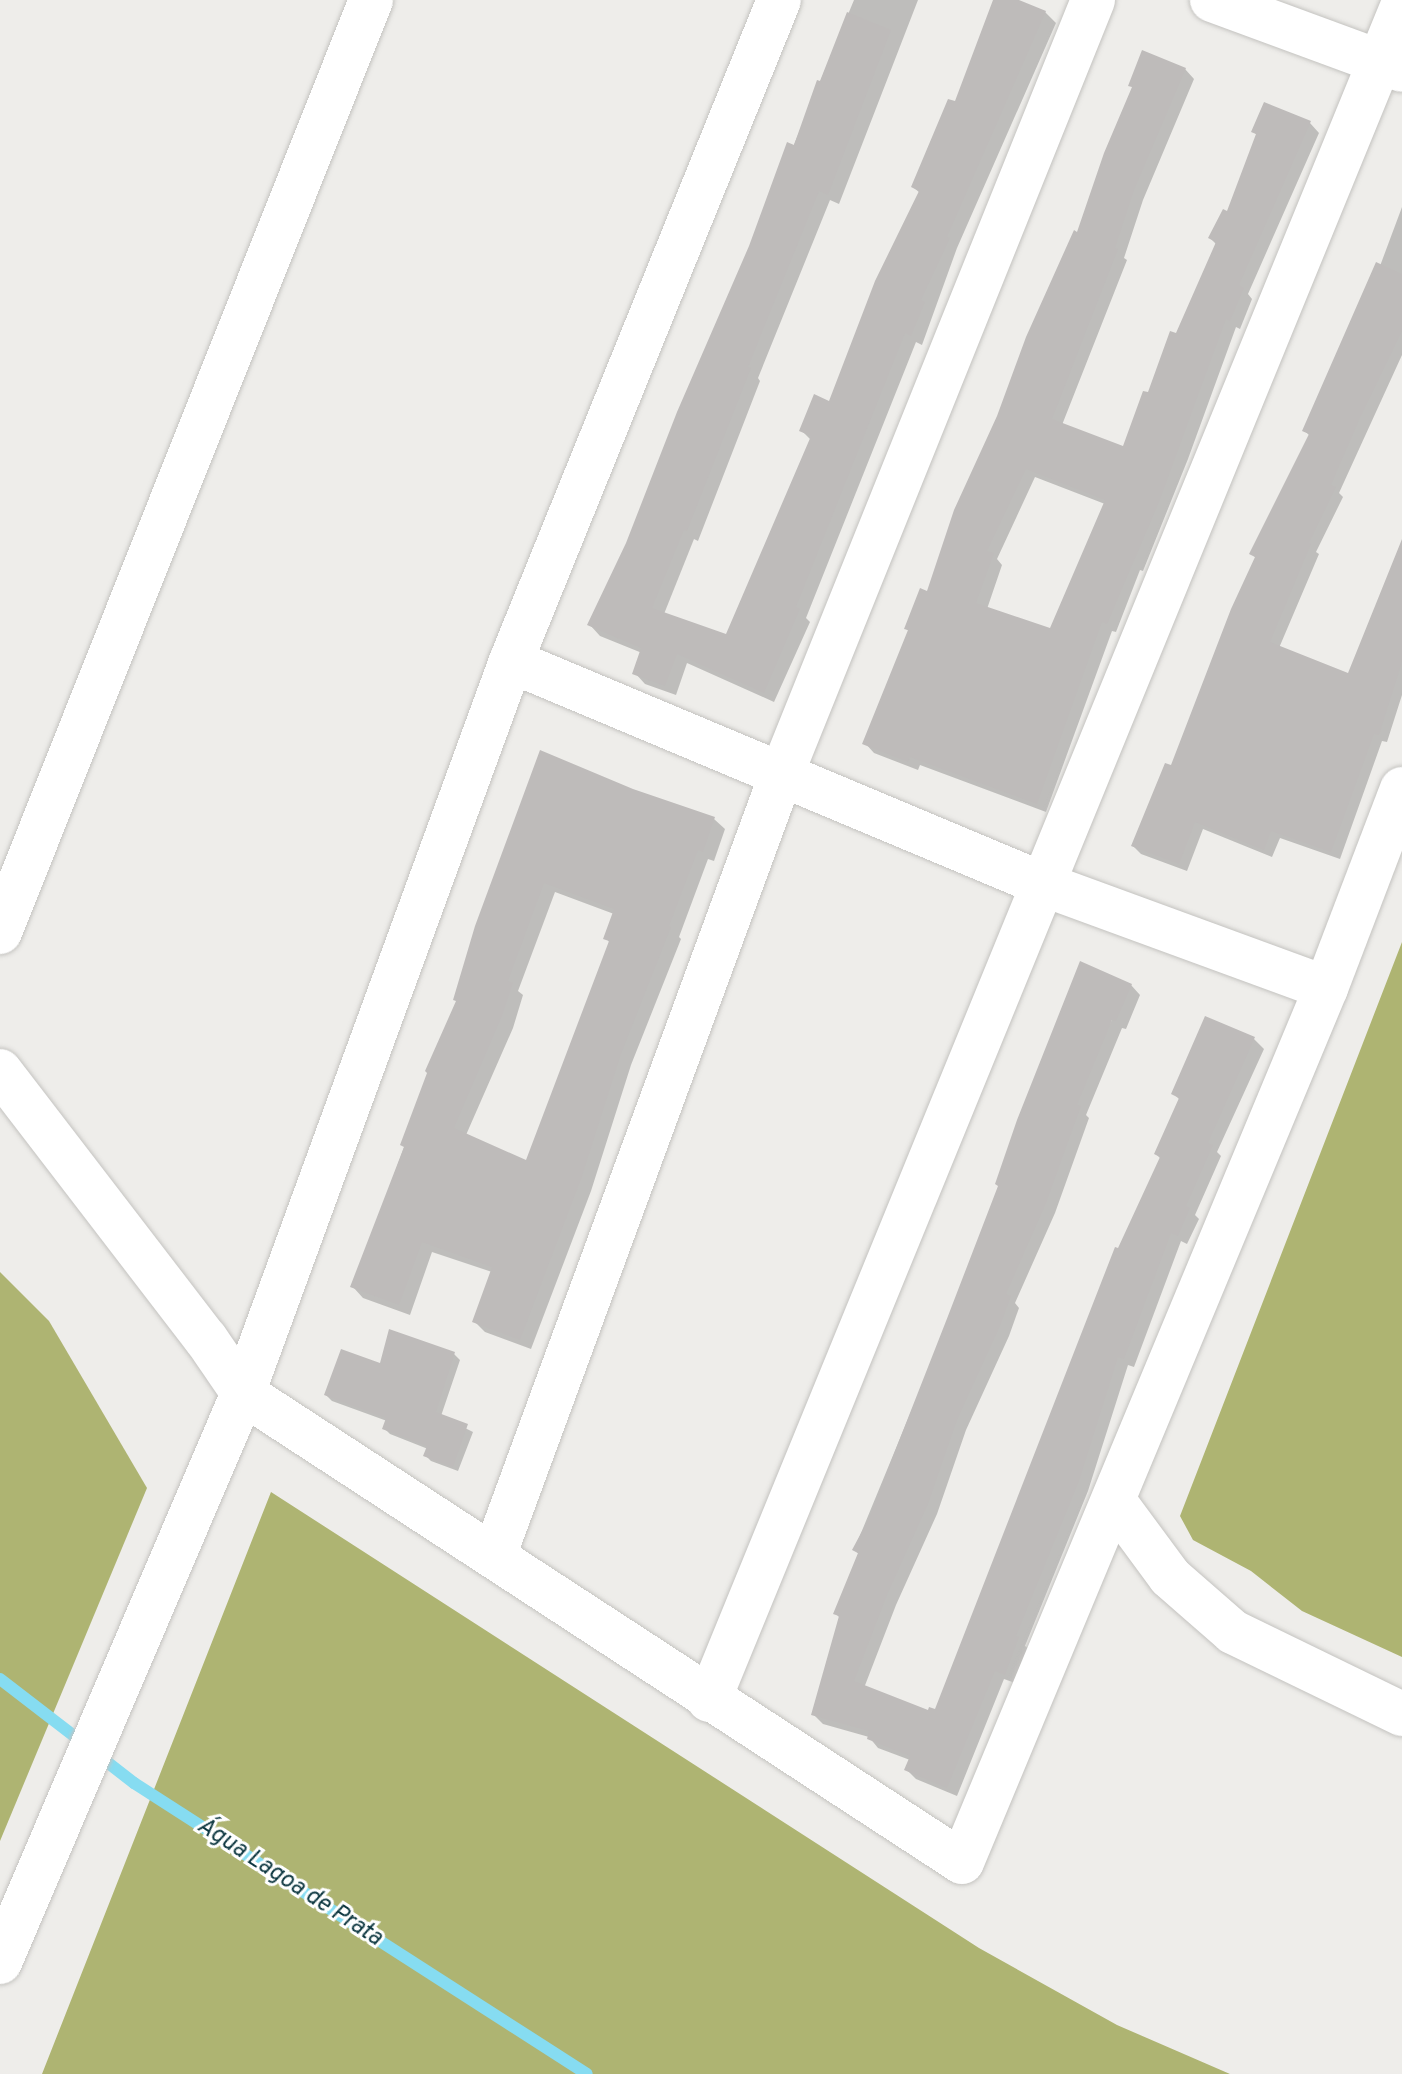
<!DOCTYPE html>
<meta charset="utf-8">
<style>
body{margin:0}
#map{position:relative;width:1402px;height:2074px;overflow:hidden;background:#eeedea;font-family:Overpass,sans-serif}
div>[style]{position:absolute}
.forest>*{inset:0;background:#aeb472}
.shadow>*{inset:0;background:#0003}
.stream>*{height:12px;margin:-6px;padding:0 6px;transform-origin:6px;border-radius:6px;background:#86dcf1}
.building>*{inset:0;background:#bebbba}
.roads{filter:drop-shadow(0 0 2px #c4c3c0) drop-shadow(0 0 2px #c4c3c0)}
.minor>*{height:44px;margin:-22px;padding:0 22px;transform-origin:22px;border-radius:22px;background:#fff}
span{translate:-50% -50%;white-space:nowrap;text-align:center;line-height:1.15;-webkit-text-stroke:6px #fff;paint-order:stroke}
.water-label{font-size:24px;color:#0d3740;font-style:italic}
</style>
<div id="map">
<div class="forest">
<i style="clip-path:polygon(1402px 942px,1402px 1657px,1302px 1611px,1251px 1571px,1193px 1540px,1180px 1516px)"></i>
<i style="clip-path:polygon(0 1272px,49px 1321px,147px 1488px,0 1841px)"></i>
<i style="clip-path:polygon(271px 1492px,979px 1948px,1117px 2025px,1230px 2074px,42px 2074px)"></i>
</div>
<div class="shadow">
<i style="clip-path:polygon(854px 0,918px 0,839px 204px,830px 200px,758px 378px,760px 381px,698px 541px,694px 539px,664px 614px,727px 636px,811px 440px,801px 430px,830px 403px,920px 193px,913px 187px,956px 104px,995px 0,1014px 0,1045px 12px,1056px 23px,957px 248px,922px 345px,916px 342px,806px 618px,810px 622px,774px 702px,687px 663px,676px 695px,645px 684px,635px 673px,642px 653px,600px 636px,590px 625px,628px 544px)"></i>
<i style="clip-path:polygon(evenodd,1185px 69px,1194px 79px,1143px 200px,1124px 258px,1127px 260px,1062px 425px,1124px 449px,1217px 245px,1210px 238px,1228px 213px,1258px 136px,1254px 132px,1310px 123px,1319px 133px,1248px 294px,1252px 299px,1240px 329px,1236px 327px,1188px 459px,1143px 571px,1140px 570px,1116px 632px,1112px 631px,1046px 812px,920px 765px,918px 770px,874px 753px,865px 743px,909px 631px,906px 629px,928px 594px,1079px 235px,1185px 69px,1035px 477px,1105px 504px,1052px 631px,987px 609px,1002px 565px,997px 559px,1035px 477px)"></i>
<i style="clip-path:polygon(1402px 207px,1402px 355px,1339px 493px,1343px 497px,1316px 552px,1319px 554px,1279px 648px,1349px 675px,1402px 544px,1402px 695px,1387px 742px,1382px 741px,1340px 859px,1280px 838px,1272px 857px,1203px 829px,1187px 871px,1141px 854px,1133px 846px,1172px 767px,1257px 559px,1251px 553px,1310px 436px,1305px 431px,1380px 266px)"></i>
<i style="clip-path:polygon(evenodd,632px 791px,714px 819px,725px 829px,714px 861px,708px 859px,679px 937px,681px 939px,631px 1065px,591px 1191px,531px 1349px,485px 1332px,475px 1322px,492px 1272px,432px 1252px,410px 1315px,363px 1298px,353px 1287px,457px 1002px,477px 926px,632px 791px,555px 892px,614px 914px,606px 938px,610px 943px,527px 1163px,466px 1135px,513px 1028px,523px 995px,518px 991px,555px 892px)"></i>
<i style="clip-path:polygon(1131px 985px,1140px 995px,1126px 1029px,1122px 1028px,1086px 1115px,1089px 1118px,1055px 1213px,1015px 1303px,1019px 1308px,1009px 1336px,966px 1430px,937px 1514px,896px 1605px,864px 1688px,929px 1713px,936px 1712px,1119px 1251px,1162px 1160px,1156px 1154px,1180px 1100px,1174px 1094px,1206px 1019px,1254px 1039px,1264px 1049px,1217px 1152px,1221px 1156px,1195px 1215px,1199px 1219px,1187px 1244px,1181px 1241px,1134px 1367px,1128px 1365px,1088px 1491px,1025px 1646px,1028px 1648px,1015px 1683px,1004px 1679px,957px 1796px,916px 1779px,906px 1769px,910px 1760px,878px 1748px,869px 1737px,823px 1724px,813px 1714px,840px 1618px,836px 1614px,860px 1555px,854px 1550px,950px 1317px)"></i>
<i style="clip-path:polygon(454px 1354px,460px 1360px,441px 1416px,473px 1432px,458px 1471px,431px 1461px,426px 1456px,428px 1449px,390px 1434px,384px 1428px,387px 1421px,332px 1401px,326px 1395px,381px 1366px)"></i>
</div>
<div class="stream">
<i style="left:0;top:1679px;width:105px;rotate:37.6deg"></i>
<i style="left:98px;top:1755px;width:46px;rotate:37.9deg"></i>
<i style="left:134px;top:1783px;width:538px;rotate:32.72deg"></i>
</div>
<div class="building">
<i style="clip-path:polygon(993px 0,1019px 0,1046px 11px,947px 237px,950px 238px,921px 300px,925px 302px,911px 336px,905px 333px,796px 607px,800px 609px,764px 693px,677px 654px,665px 686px,632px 674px,641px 648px,587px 625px,626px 543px,677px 412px,749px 246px,787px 142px,794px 145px,817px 80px,820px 81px,847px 12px,891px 30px,828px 195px,819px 191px,748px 367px,751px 368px,687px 531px,684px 530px,652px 608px,726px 634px,811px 436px,799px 431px,814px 394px,829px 401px,875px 281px,919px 191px,911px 187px,948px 99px,955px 101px)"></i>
<i style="clip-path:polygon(evenodd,1142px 50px,1186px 68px,1134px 190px,1115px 248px,1118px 249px,1052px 419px,1123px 446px,1143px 391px,1148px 392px,1170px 331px,1176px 333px,1216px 242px,1208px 238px,1223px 209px,1227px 211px,1256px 134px,1251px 132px,1264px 102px,1311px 121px,1239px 285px,1244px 288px,1230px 321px,1226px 319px,1159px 502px,1107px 624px,1102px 622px,1037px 804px,910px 757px,908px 762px,862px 744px,908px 630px,904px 629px,920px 588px,927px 591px,954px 510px,997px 416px,1026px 337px,1074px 230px,1077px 232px,1104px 153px,1132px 87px,1128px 86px,1142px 50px,1026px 469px,1105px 500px,1050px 628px,976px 603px,994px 553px,987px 551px,1026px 469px)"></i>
<i style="clip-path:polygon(1376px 262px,1402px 274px,1402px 331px,1359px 420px,1331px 485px,1336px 487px,1309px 543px,1311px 544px,1270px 642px,1348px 673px,1402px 539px,1402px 662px,1379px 735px,1374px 734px,1331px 852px,1271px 831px,1264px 850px,1195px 822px,1179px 864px,1131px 846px,1165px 763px,1171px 765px,1231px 609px,1255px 557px,1249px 554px,1309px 434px,1302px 431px)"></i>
<i style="clip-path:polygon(evenodd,540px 750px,633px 789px,715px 817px,703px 852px,698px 850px,669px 926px,671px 927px,621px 1054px,581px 1179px,520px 1340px,472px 1322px,492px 1267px,422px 1242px,399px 1305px,350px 1287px,404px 1147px,400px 1145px,427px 1073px,425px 1071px,456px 1001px,453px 1000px,475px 926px,540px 750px,544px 883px,614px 909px,603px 939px,609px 941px,526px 1160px,454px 1128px,502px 1016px,513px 983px,508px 981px,544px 883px)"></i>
<i style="clip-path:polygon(1080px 961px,1132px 984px,1116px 1021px,1112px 1020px,1077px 1105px,1081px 1106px,1046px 1203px,1006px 1294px,1011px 1296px,1000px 1326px,957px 1420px,928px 1504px,887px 1595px,854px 1681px,928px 1710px,929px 1707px,935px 1709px,1115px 1247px,1118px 1248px,1160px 1157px,1154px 1154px,1179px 1098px,1171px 1094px,1205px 1016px,1255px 1037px,1208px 1143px,1213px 1145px,1186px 1206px,1190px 1208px,1178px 1236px,1171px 1233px,1124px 1359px,1118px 1357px,1079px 1481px,1016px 1636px,1019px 1637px,1005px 1675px,995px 1671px,947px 1788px,904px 1770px,910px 1756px,867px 1739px,869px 1731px,811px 1715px,839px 1616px,833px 1614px,858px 1553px,852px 1550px,868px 1520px,948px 1316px,998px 1186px,995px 1184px,1017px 1120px)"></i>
<i style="clip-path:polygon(389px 1329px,455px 1352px,436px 1412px,468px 1424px,453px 1467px,423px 1456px,427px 1446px,382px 1429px,386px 1418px,324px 1395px,341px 1349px,380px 1363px)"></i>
</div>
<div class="roads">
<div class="minor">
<i style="left:1212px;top:0;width:202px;rotate:20.2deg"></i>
<i style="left:511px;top:661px;width:579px;rotate:22.76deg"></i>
<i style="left:1045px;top:885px;width:299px;rotate:20.1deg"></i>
<i style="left:0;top:932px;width:1003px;rotate:-68.29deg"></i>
<i style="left:0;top:1071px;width:338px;rotate:52.5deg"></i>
<i style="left:206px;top:1339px;width:65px;rotate:55.6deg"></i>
<i style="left:243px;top:1393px;width:858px;rotate:33.12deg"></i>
<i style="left:962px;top:1862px;width:947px;rotate:-67.39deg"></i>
<i style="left:1326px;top:988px;width:213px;rotate:-69.1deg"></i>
<i style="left:1114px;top:1501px;width:94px;rotate:53.6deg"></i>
<i style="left:1170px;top:1577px;width:84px;rotate:41.1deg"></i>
<i style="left:1233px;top:1632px;width:188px;rotate:25.9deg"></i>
<i style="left:494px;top:1556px;width:834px;rotate:-69.81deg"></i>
<i style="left:782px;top:773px;width:833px;rotate:-68.08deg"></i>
<i style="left:709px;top:1700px;width:1829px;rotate:-67.74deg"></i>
<i style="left:0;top:1962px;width:619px;rotate:-66.87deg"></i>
<i style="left:243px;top:1393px;width:780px;rotate:-69.89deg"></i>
<i style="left:511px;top:661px;width:713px;rotate:-67.93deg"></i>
</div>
</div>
<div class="water-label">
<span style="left:289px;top:1883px;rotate:33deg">Água Lagoa de Prata</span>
</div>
</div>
